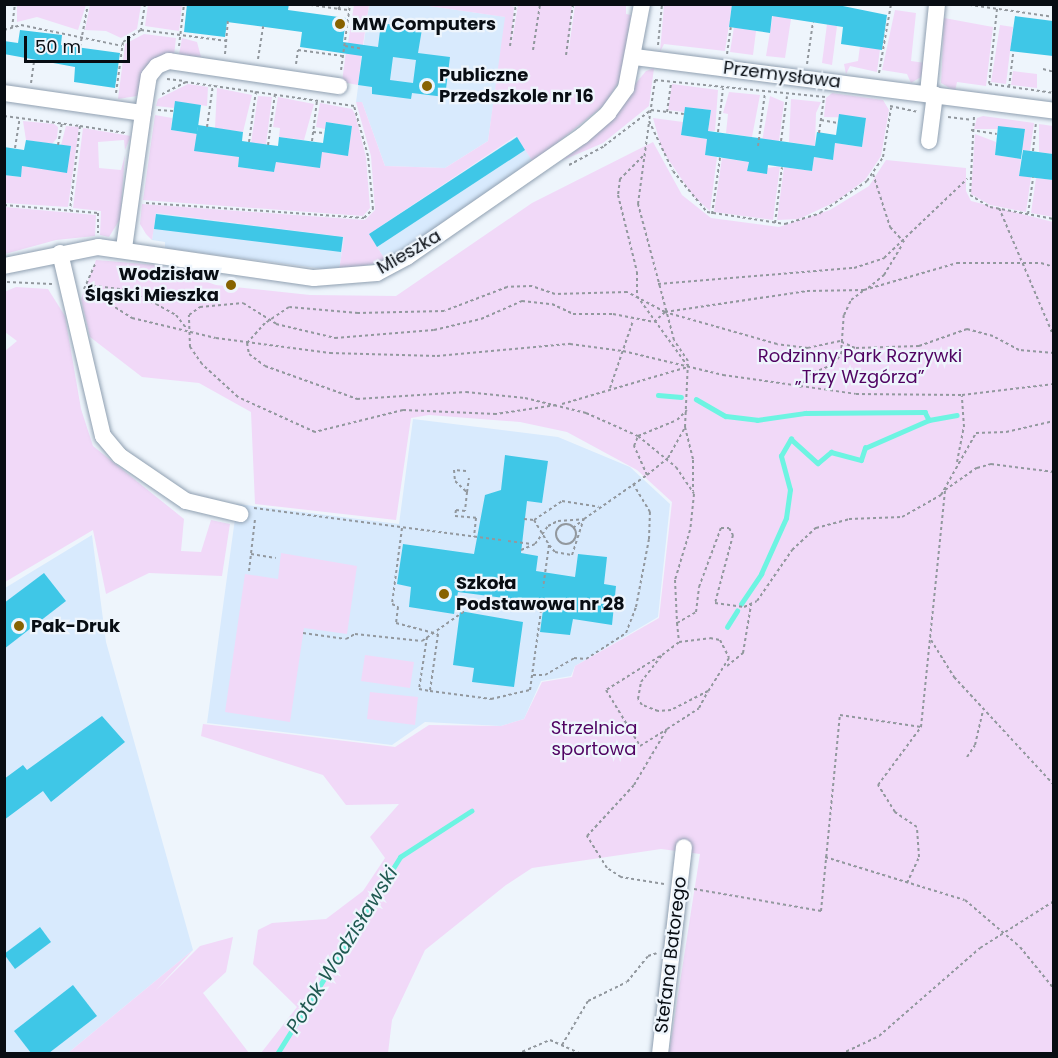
<!DOCTYPE html>
<meta charset="utf-8">
<style>
body{margin:0}
#map{position:relative;width:1058px;height:1058px;overflow:hidden;background:#eef5fc;font-family:Poppins,sans-serif}
div>[style]{position:absolute}
.built>*{inset:0;background:#d8eafd}
.green>*{inset:0;background:#f1d9f8}
.stream>*{height:4.5px;margin:-2.25px;padding:0 2.25px;transform-origin:2.25px;border-radius:2.25px;background:#6df4e2}
.building>*{inset:0;background:#3fc7e7}
.path>*{height:2px;margin-top:-1px;transform-origin:0;background:repeating-linear-gradient(90deg,#92989e 0 3px,transparent 0 6px)}
.path>.ring{margin:-1px;padding:0;box-sizing:content-box;background:none;border:2px solid #92989e;border-radius:50%}
.roads{filter:drop-shadow(0 0 2px #90a0b1) drop-shadow(0 0 2px #90a0b1)}
.minor>*{height:16px;margin:-8px;padding:0 8px;transform-origin:8px;border-radius:8px;background:#fff}
.dots>*{width:16px;height:16px;translate:-50% -50%;box-sizing:border-box;border:3px solid #eef5fc;border-radius:50%}
span{translate:-50% -50%;white-space:nowrap;text-align:center;line-height:1.15;-webkit-text-stroke:4.5px #eef5fc;paint-order:stroke}
.poi-label{font-size:18px;color:#080d13;font-weight:700}
.left{translate:0 -50%;text-align:left}
.right{translate:-100% -50%;text-align:right}
.street-label{font-size:18px;color:#080d13}
.park-label{font-size:18px;color:#500362}
.water-label{font-size:20px;color:#1f5951;font-style:italic}
.frame{position:absolute;inset:0;border:6px solid #080d13;pointer-events:none}
.scale{position:absolute;left:24px;top:36px;width:106px;height:27px;box-sizing:border-box;border:3px solid #080d13;border-top:0;padding-left:8px;font-size:18px;line-height:21px;white-space:nowrap;color:#080d13;-webkit-text-stroke:4px #eef5fc;paint-order:stroke}
</style>
<div id="map">
<div class="built">
<i style="clip-path:polygon(369px 5px,422px 5px,506px 17px,488px 141px,445px 168px,385px 166px,362px 102px,356px 102px)"></i>
<i style="clip-path:polygon(517px 136px,533px 162px,386px 261px,369px 234px)"></i>
<i style="clip-path:polygon(155px 213px,344px 237px,339px 271px,165px 248px,165px 242px,152px 240px)"></i>
<i style="clip-path:polygon(413px 419px,558px 437px,630px 467px,670px 504px,658px 617px,575px 666px,571px 676px,541px 681px,524px 719px,501px 726px,425px 722px,392px 745px,207px 723px,237px 504px,399px 524px)"></i>
<i style="clip-path:polygon(92px 535px,106px 642px,193px 950px,68px 1053px,5px 1054px,5px 588px)"></i>
</div>
<div class="green">
<i style="clip-path:polygon(503px 4px,514px 7px,511px 47px,518px 5px,572px 5px,568px 55px,575px 5px,626px 5px,626px 14px,631px 15px,621px 79px,603px 106px,533px 162px,516px 136px,369px 234px,386px 261px,339px 271px,344px 237px,156px 213px,152px 240px,146px 234px,140px 224px,142px 204px,365px 220px,375px 210px,371px 156px,356px 102px,362px 102px,385px 166px,445px 168px,488px 141px,505px 17px,422px 5px)"></i>
<i style="clip-path:polygon(17px 5px,17px 4px,86px 5px,78px 30px,37px 17px,17px 22px)"></i>
<i style="clip-path:polygon(90px 5px,141px 5px,137px 29px,121px 38px,106px 31px,85px 30px)"></i>
<i style="clip-path:polygon(148px 5px,182px 5px,179px 31px,145px 26px)"></i>
<i style="clip-path:polygon(354px 5px,369px 5px,363px 45px,348px 43px)"></i>
<i style="clip-path:polygon(664px 5px,732px 5px,725px 51px,664px 44px,660px 52px)"></i>
<i style="clip-path:polygon(895px 10px,916px 13px,911px 61px,925px 63px,921px 77px,911px 83px,907px 74px,882px 70px)"></i>
<i style="clip-path:polygon(773px 14px,791px 19px,785px 58px,766px 56px)"></i>
<i style="clip-path:polygon(944px 18px,993px 27px,986px 86px,957px 82px,955px 91px,941px 83px)"></i>
<i style="clip-path:polygon(827px 24px,837px 26px,832px 65px,822px 63px)"></i>
<i style="clip-path:polygon(1000px 25px,1013px 27px,1006px 84px,991px 82px)"></i>
<i style="clip-path:polygon(734px 27px,756px 31px,753px 55px,730px 52px)"></i>
<i style="clip-path:polygon(144px 34px,176px 38px,174px 55px,137px 96px,118px 99px,125px 44px)"></i>
<i style="clip-path:polygon(182px 38px,197px 42px,201px 57px,179px 55px)"></i>
<i style="clip-path:polygon(860px 46px,880px 49px,877px 72px,850px 66px,846px 74px,844px 64px,858px 61px)"></i>
<i style="clip-path:polygon(346px 52px,362px 52px,358px 85px,342px 82px)"></i>
<i style="clip-path:polygon(654px 68px,649px 106px,603px 143px,561px 161px,586px 143px,646px 71px)"></i>
<i style="clip-path:polygon(1013px 71px,1037px 74px,1037px 88px,1011px 85px)"></i>
<i style="clip-path:polygon(188px 84px,208px 87px,207px 106px,175px 102px,174px 108px,156px 106px,158px 99px)"></i>
<i style="clip-path:polygon(672px 84px,718px 90px,715px 131px,708px 131px,711px 110px,685px 107px,684px 112px,668px 110px)"></i>
<i style="clip-path:polygon(217px 88px,252px 95px,243px 132px,215px 128px)"></i>
<i style="clip-path:polygon(729px 92px,760px 95px,752px 137px,726px 133px,728px 114px,723px 113px)"></i>
<i style="clip-path:polygon(832px 93px,883px 100px,889px 110px,881px 156px,865px 180px,835px 202px,799px 219px,777px 220px,784px 167px,812px 171px,814px 157px,833px 160px,835px 143px,862px 147px,866px 118px,824px 117px,826px 98px)"></i>
<i style="clip-path:polygon(258px 96px,272px 97px,266px 145px,251px 143px)"></i>
<i style="clip-path:polygon(770px 96px,784px 102px,779px 141px,761px 147px)"></i>
<i style="clip-path:polygon(278px 97px,314px 104px,304px 140px,279px 137px,280px 128px,273px 127px)"></i>
<i style="clip-path:polygon(791px 99px,821px 102px,816px 113px,815px 146px,789px 142px)"></i>
<i style="clip-path:polygon(320px 103px,352px 109px,355px 114px,366px 157px,370px 208px,363px 216px,143px 200px,155px 115px,172px 118px,171px 130px,197px 134px,239px 157px,238px 167px,274px 172px,276px 162px,322px 152px,348px 155px,352px 126px,326px 122px,325px 129px,316px 127px)"></i>
<i style="clip-path:polygon(983px 116px,1034px 123px,1030px 151px,1022px 150px,1025px 129px,974px 129px,977px 118px)"></i>
<i style="clip-path:polygon(653px 118px,683px 122px,681px 135px,707px 139px,705px 155px,717px 157px,710px 211px,693px 196px,662px 150px)"></i>
<i style="clip-path:polygon(23px 121px,54px 124px,58px 127px,57px 138px,52px 144px,26px 140px)"></i>
<i style="clip-path:polygon(1039px 124px,1053px 126px,1053px 154px,1039px 152px)"></i>
<i style="clip-path:polygon(66px 126px,79px 127px,68px 207px,5px 203px,5px 175px,20px 177px,22px 166px,67px 172px,61px 145px)"></i>
<i style="clip-path:polygon(83px 128px,131px 136px,125px 150px,124px 140px,98px 142px,99px 168px,121px 170px,125px 155px,120px 219px,109px 237px,100px 235px,101px 211px,73px 208px)"></i>
<i style="clip-path:polygon(975px 134px,996px 142px,995px 155px,1021px 159px,1019px 175px,1031px 177px,1026px 212px,990px 205px,971px 194px)"></i>
<i style="clip-path:polygon(653px 142px,682px 195px,711px 218px,779px 227px,830px 210px,869px 186px,886px 160px,966px 168px,966px 191px,971px 201px,1053px 222px,1053px 1053px,669px 1053px,700px 854px,661px 849px,532px 868px,506px 885px,425px 950px,392px 1020px,388px 1053px,261px 1053px,297px 1007px,253px 964px,258px 930px,272px 923px,326px 919px,363px 891px,385px 858px,370px 837px,399px 804px,346px 805px,323px 775px,201px 736px,203px 724px,395px 747px,429px 725px,501px 726px,524px 719px,542px 682px,572px 677px,575px 666px,659px 618px,672px 502px,637px 470px,567px 432px,520px 422px,429px 415px,411px 418px,396px 520px,255px 504px,251px 412px,199px 383px,142px 377px,90px 337px,81px 299px,96px 260px,157px 265px,216px 285px,310px 295px,396px 296px,532px 203px)"></i>
<i style="clip-path:polygon(722px 158px,749px 162px,747px 171px,780px 166px,773px 220px,714px 212px)"></i>
<i style="clip-path:polygon(1036px 178px,1053px 180px,1053px 217px,1031px 213px)"></i>
<i style="clip-path:polygon(5px 207px,96px 215px,95px 236px,56px 240px,5px 254px)"></i>
<i style="clip-path:polygon(16px 287px,48px 289px,65px 316px,81px 409px,93px 446px,184px 519px,181px 551px,201px 552px,211px 520px,230px 524px,222px 576px,149px 573px,106px 594px,93px 530px,5px 582px,5px 351px,17px 341px,5px 332px,4px 292px)"></i>
<i style="clip-path:polygon(281px 553px,357px 566px,347px 634px,304px 628px,290px 722px,225px 712px,245px 574px,278px 579px)"></i>
<i style="clip-path:polygon(365px 655px,414px 662px,410px 688px,361px 681px)"></i>
<i style="clip-path:polygon(370px 692px,418px 697px,415px 725px,367px 719px)"></i>
<i style="clip-path:polygon(233px 937px,226px 972px,203px 993px,249px 1053px,68px 1053px,193px 950px,155px 991px,200px 946px)"></i>
</div>
<div class="stream">
<i style="left:658px;top:395px;width:23px;rotate:5deg"></i>
<i style="left:696px;top:399px;width:34px;rotate:30deg"></i>
<i style="left:726px;top:416px;width:31px;rotate:7deg"></i>
<i style="left:757px;top:420px;width:49px;rotate:-8.3deg"></i>
<i style="left:805px;top:413px;width:120px;rotate:-0.5deg"></i>
<i style="left:925px;top:412px;width:9px;rotate:63deg"></i>
<i style="left:741px;top:604px;width:36px;rotate:-56deg"></i>
<i style="left:761px;top:574px;width:61px;rotate:-65.9deg"></i>
<i style="left:786px;top:518px;width:28px;rotate:-82deg"></i>
<i style="left:790px;top:490px;width:35px;rotate:-105deg"></i>
<i style="left:781px;top:456px;width:20px;rotate:-60deg"></i>
<i style="left:791px;top:439px;width:36px;rotate:42deg"></i>
<i style="left:818px;top:463px;width:17px;rotate:-40deg"></i>
<i style="left:831px;top:452px;width:31px;rotate:15deg"></i>
<i style="left:861px;top:460px;width:13px;rotate:-72deg"></i>
<i style="left:865px;top:448px;width:70px;rotate:-23.6deg"></i>
<i style="left:929px;top:420px;width:28px;rotate:-10deg"></i>
<i style="left:727px;top:627px;width:19px;rotate:-58deg"></i>
<i style="left:277px;top:1054px;width:232px;rotate:-58deg"></i>
<i style="left:400px;top:857px;width:85px;rotate:-32.9deg"></i>
</div>
<div class="building">
<i style="clip-path:polygon(evenodd,187px 4px,289px 4px,288px 10px,346px 18px,343px 42px,378px 47px,381px 23px,422px 29px,418px 53px,450px 57px,445px 97px,412px 93px,411px 99px,372px 94px,372px 87px,358px 85px,362px 56px,300px 47px,302px 32px,227px 22px,225px 37px,184px 32px,187px 4px,393px 57px,416px 60px,413px 83px,390px 80px,393px 57px)"></i>
<i style="clip-path:polygon(732px 4px,833px 4px,887px 15px,882px 50px,841px 44px,843px 27px,772px 16px,770px 33px,729px 27px)"></i>
<i style="clip-path:polygon(1015px 16px,1053px 21px,1053px 56px,1010px 51px)"></i>
<i style="clip-path:polygon(20px 30px,62px 35px,61px 45px,120px 53px,115px 88px,74px 82px,75px 67px,4px 54px,4px 41px,18px 43px)"></i>
<i style="clip-path:polygon(175px 101px,201px 105px,197px 134px,171px 130px)"></i>
<i style="clip-path:polygon(685px 107px,711px 110px,708px 131px,815px 146px,817px 132px,836px 135px,839px 114px,866px 118px,862px 147px,835px 143px,833px 160px,814px 157px,812px 171px,768px 165px,767px 174px,747px 171px,749px 162px,705px 155px,707px 139px,681px 135px)"></i>
<i style="clip-path:polygon(326px 122px,352px 126px,348px 156px,322px 152px,320px 168px,276px 162px,274px 172px,238px 167px,239px 157px,194px 151px,198px 125px,243px 132px,242px 141px,278px 146px,279px 137px,323px 143px)"></i>
<i style="clip-path:polygon(998px 126px,1025px 129px,1021px 159px,995px 155px)"></i>
<i style="clip-path:polygon(517px 137px,525px 150px,377px 247px,369px 234px)"></i>
<i style="clip-path:polygon(26px 140px,71px 146px,67px 173px,22px 166px,21px 177px,4px 175px,4px 147px,24px 150px)"></i>
<i style="clip-path:polygon(1023px 150px,1053px 154px,1053px 180px,1019px 176px)"></i>
<i style="clip-path:polygon(156px 214px,343px 237px,341px 252px,154px 229px)"></i>
<i style="clip-path:polygon(505px 455px,548px 461px,542px 503px,527px 501px,521px 553px,538px 556px,536px 571px,575px 577px,578px 554px,607px 557px,604px 584px,616px 586px,612px 625px,573px 619px,570px 635px,540px 632px,544px 603px,458px 592px,454px 614px,409px 607px,411px 587px,397px 584px,403px 544px,474px 554px,485px 495px,501px 490px)"></i>
<i style="clip-path:polygon(44px 573px,66px 601px,4px 649px,4px 603px)"></i>
<i style="clip-path:polygon(460px 611px,523px 622px,514px 687px,472px 682px,474px 668px,453px 665px)"></i>
<i style="clip-path:polygon(102px 716px,125px 742px,51px 802px,43px 791px,4px 820px,4px 779px,23px 765px,27px 770px)"></i>
<i style="clip-path:polygon(40px 927px,51px 942px,15px 969px,4px 954px)"></i>
<i style="clip-path:polygon(73px 985px,97px 1016px,49px 1053px,31px 1053px,14px 1031px)"></i>
</div>
<div class="path">
<i style="left:145px;top:4px;width:26px;rotate:99deg"></i>
<i style="left:141px;top:30px;width:87px;rotate:7.3deg"></i>
<i style="left:304px;top:4px;width:34px;rotate:8deg"></i>
<i style="left:338px;top:9px;width:6px;rotate:-51deg"></i>
<i style="left:963px;top:4px;width:92px;rotate:8.1deg"></i>
<i style="left:338px;top:9px;width:11px;rotate:5deg"></i>
<i style="left:997px;top:9px;width:75px;rotate:96.1deg"></i>
<i style="left:989px;top:84px;width:66px;rotate:7.9deg"></i>
<i style="left:12px;top:28px;width:24px;rotate:-83deg"></i>
<i style="left:4px;top:30px;width:18px;rotate:-16deg"></i>
<i style="left:21px;top:25px;width:103px;rotate:11.7deg"></i>
<i style="left:658px;top:45px;width:41px;rotate:-84.4deg"></i>
<i style="left:179px;top:46px;width:42px;rotate:-83.2deg"></i>
<i style="left:345px;top:46px;width:18px;rotate:9deg"></i>
<i style="left:510px;top:46px;width:42px;rotate:-81.9deg"></i>
<i style="left:80px;top:47px;width:44px;rotate:-79.5deg"></i>
<i style="left:533px;top:50px;width:47px;rotate:-81.3deg"></i>
<i style="left:225px;top:54px;width:33px;rotate:-85deg"></i>
<i style="left:727px;top:54px;width:27px;rotate:-82deg"></i>
<i style="left:566px;top:55px;width:51px;rotate:-82.2deg"></i>
<i style="left:258px;top:59px;width:33px;rotate:-81deg"></i>
<i style="left:296px;top:64px;width:14px;rotate:-82deg"></i>
<i style="left:298px;top:50px;width:45px;rotate:7.6deg"></i>
<i style="left:807px;top:64px;width:42px;rotate:-81.9deg"></i>
<i style="left:1043px;top:69px;width:11px;rotate:15deg"></i>
<i style="left:341px;top:70px;width:67px;rotate:-82.2deg"></i>
<i style="left:879px;top:73px;width:70px;rotate:-80.1deg"></i>
<i style="left:167px;top:79px;width:18px;rotate:6deg"></i>
<i style="left:31px;top:83px;width:21px;rotate:-82deg"></i>
<i style="left:1009px;top:87px;width:35px;rotate:-83deg"></i>
<i style="left:116px;top:93px;width:51px;rotate:-82.2deg"></i>
<i style="left:123px;top:42px;width:22px;rotate:-34deg"></i>
<i style="left:825px;top:97px;width:171px;rotate:-174.3deg"></i>
<i style="left:655px;top:80px;width:41px;rotate:98.3deg"></i>
<i style="left:649px;top:121px;width:55px;rotate:64.4deg"></i>
<i style="left:673px;top:171px;width:53px;rotate:50.3deg"></i>
<i style="left:707px;top:212px;width:79px;rotate:8.7deg"></i>
<i style="left:785px;top:224px;width:37px;rotate:-17deg"></i>
<i style="left:820px;top:213px;width:57px;rotate:-34.2deg"></i>
<i style="left:867px;top:181px;width:29px;rotate:-56deg"></i>
<i style="left:883px;top:157px;width:50px;rotate:-80.7deg"></i>
<i style="left:890px;top:106px;width:29px;rotate:12deg"></i>
<i style="left:158px;top:110px;width:15px;rotate:4deg"></i>
<i style="left:667px;top:112px;width:30px;rotate:-82deg"></i>
<i style="left:4px;top:116px;width:77px;rotate:7.5deg"></i>
<i style="left:80px;top:126px;width:85px;rotate:96.8deg"></i>
<i style="left:948px;top:117px;width:23px;rotate:7deg"></i>
<i style="left:974px;top:117px;width:78px;rotate:92.9deg"></i>
<i style="left:970px;top:195px;width:23px;rotate:31deg"></i>
<i style="left:990px;top:207px;width:65px;rotate:10.6deg"></i>
<i style="left:821px;top:120px;width:17px;rotate:10deg"></i>
<i style="left:80px;top:126px;width:46px;rotate:8.8deg"></i>
<i style="left:207px;top:127px;width:42px;rotate:-81.9deg"></i>
<i style="left:971px;top:130px;width:26px;rotate:9deg"></i>
<i style="left:313px;top:132px;width:11px;rotate:5deg"></i>
<i style="left:718px;top:132px;width:44px;rotate:-83.5deg"></i>
<i style="left:819px;top:133px;width:35px;rotate:-82deg"></i>
<i style="left:312px;top:141px;width:41px;rotate:-83deg"></i>
<i style="left:781px;top:141px;width:45px;rotate:-82.4deg"></i>
<i style="left:249px;top:142px;width:51px;rotate:-82.2deg"></i>
<i style="left:58px;top:145px;width:22px;rotate:-80deg"></i>
<i style="left:268px;top:145px;width:51px;rotate:-82.2deg"></i>
<i style="left:758px;top:146px;width:53px;rotate:-82.5deg"></i>
<i style="left:15px;top:148px;width:30px;rotate:-81deg"></i>
<i style="left:1033px;top:151px;width:27px;rotate:-84deg"></i>
<i style="left:643px;top:156px;width:33px;rotate:135deg"></i>
<i style="left:620px;top:179px;width:16px;rotate:97deg"></i>
<i style="left:618px;top:195px;width:79px;rotate:76.1deg"></i>
<i style="left:637px;top:272px;width:24px;rotate:90deg"></i>
<i style="left:637px;top:296px;width:85px;rotate:54.1deg"></i>
<i style="left:569px;top:165px;width:40px;rotate:-28deg"></i>
<i style="left:604px;top:146px;width:59px;rotate:-37.5deg"></i>
<i style="left:651px;top:110px;width:33px;rotate:7deg"></i>
<i style="left:873px;top:174px;width:56px;rotate:72.2deg"></i>
<i style="left:890px;top:227px;width:21px;rotate:47deg"></i>
<i style="left:146px;top:203px;width:219px;rotate:3.9deg"></i>
<i style="left:364px;top:218px;width:13px;rotate:-45deg"></i>
<i style="left:373px;top:209px;width:53px;rotate:-95.4deg"></i>
<i style="left:368px;top:156px;width:52px;rotate:-105.6deg"></i>
<i style="left:354px;top:106px;width:170px;rotate:-171.9deg"></i>
<i style="left:186px;top:82px;width:28px;rotate:153deg"></i>
<i style="left:4px;top:205px;width:94px;rotate:4.9deg"></i>
<i style="left:98px;top:213px;width:20px;rotate:90deg"></i>
<i style="left:999px;top:208px;width:140px;rotate:66.9deg"></i>
<i style="left:712px;top:214px;width:57px;rotate:-81.9deg"></i>
<i style="left:1028px;top:214px;width:37px;rotate:-82deg"></i>
<i style="left:775px;top:223px;width:56px;rotate:-82.9deg"></i>
<i style="left:7px;top:282px;width:45px;rotate:2.5deg"></i>
<i style="left:658px;top:284px;width:197px;rotate:-4.7deg"></i>
<i style="left:854px;top:268px;width:32px;rotate:-18deg"></i>
<i style="left:884px;top:258px;width:115px;rotate:-43.6deg"></i>
<i style="left:87px;top:285px;width:35px;rotate:7deg"></i>
<i style="left:122px;top:289px;width:37px;rotate:24deg"></i>
<i style="left:156px;top:304px;width:23px;rotate:29deg"></i>
<i style="left:176px;top:315px;width:16px;rotate:52deg"></i>
<i style="left:85px;top:288px;width:56px;rotate:32.6deg"></i>
<i style="left:132px;top:318px;width:86px;rotate:13.4deg"></i>
<i style="left:216px;top:338px;width:115px;rotate:7.5deg"></i>
<i style="left:330px;top:353px;width:107px;rotate:1.6deg"></i>
<i style="left:437px;top:356px;width:134px;rotate:-5.2deg"></i>
<i style="left:570px;top:344px;width:53px;rotate:7.5deg"></i>
<i style="left:623px;top:351px;width:103px;rotate:13.5deg"></i>
<i style="left:723px;top:375px;width:134px;rotate:8.1deg"></i>
<i style="left:856px;top:394px;width:106px;rotate:0.5deg"></i>
<i style="left:962px;top:395px;width:93px;rotate:-6.8deg"></i>
<i style="left:868px;top:288px;width:21px;rotate:-39deg"></i>
<i style="left:884px;top:275px;width:35px;rotate:-59deg"></i>
<i style="left:84px;top:289px;width:27px;rotate:-66deg"></i>
<i style="left:1054px;top:353px;width:35px;rotate:-175deg"></i>
<i style="left:1019px;top:350px;width:30px;rotate:-152deg"></i>
<i style="left:993px;top:336px;width:27px;rotate:-165deg"></i>
<i style="left:967px;top:329px;width:51px;rotate:160.5deg"></i>
<i style="left:919px;top:346px;width:64px;rotate:178.2deg"></i>
<i style="left:855px;top:348px;width:17px;rotate:-155deg"></i>
<i style="left:840px;top:341px;width:33px;rotate:168deg"></i>
<i style="left:808px;top:348px;width:31px;rotate:-173deg"></i>
<i style="left:777px;top:344px;width:116px;rotate:-164.1deg"></i>
<i style="left:665px;top:312px;width:43px;rotate:-152.2deg"></i>
<i style="left:627px;top:292px;width:72px;rotate:178.4deg"></i>
<i style="left:555px;top:294px;width:24px;rotate:-161deg"></i>
<i style="left:532px;top:286px;width:25px;rotate:178deg"></i>
<i style="left:507px;top:287px;width:67px;rotate:159.1deg"></i>
<i style="left:444px;top:311px;width:86px;rotate:178.7deg"></i>
<i style="left:358px;top:313px;width:69px;rotate:-175deg"></i>
<i style="left:289px;top:307px;width:29px;rotate:146deg"></i>
<i style="left:265px;top:323px;width:27px;rotate:132deg"></i>
<i style="left:247px;top:343px;width:11px;rotate:80deg"></i>
<i style="left:249px;top:354px;width:20px;rotate:37deg"></i>
<i style="left:265px;top:366px;width:98px;rotate:19.7deg"></i>
<i style="left:357px;top:399px;width:109px;rotate:-3.7deg"></i>
<i style="left:466px;top:392px;width:59px;rotate:5.8deg"></i>
<i style="left:525px;top:398px;width:63px;rotate:13.8deg"></i>
<i style="left:586px;top:413px;width:57px;rotate:23.9deg"></i>
<i style="left:638px;top:436px;width:49px;rotate:39.2deg"></i>
<i style="left:676px;top:467px;width:32px;rotate:56deg"></i>
<i style="left:694px;top:494px;width:36px;rotate:96deg"></i>
<i style="left:690px;top:530px;width:52px;rotate:106.7deg"></i>
<i style="left:675px;top:580px;width:43px;rotate:87.3deg"></i>
<i style="left:677px;top:623px;width:22px;rotate:-30deg"></i>
<i style="left:696px;top:612px;width:25px;rotate:-83deg"></i>
<i style="left:699px;top:587px;width:63px;rotate:-69.6deg"></i>
<i style="left:721px;top:528px;width:8px"></i>
<i style="left:729px;top:528px;width:8px;rotate:60deg"></i>
<i style="left:733px;top:535px;width:70px;rotate:104.8deg"></i>
<i style="left:715px;top:603px;width:29px;rotate:8deg"></i>
<i style="left:744px;top:607px;width:14px;rotate:-25deg"></i>
<i style="left:757px;top:601px;width:62px;rotate:-55.5deg"></i>
<i style="left:792px;top:550px;width:33px;rotate:-43deg"></i>
<i style="left:816px;top:528px;width:34px;rotate:-15deg"></i>
<i style="left:849px;top:519px;width:53px;rotate:-2.2deg"></i>
<i style="left:902px;top:517px;width:45px;rotate:-29.4deg"></i>
<i style="left:941px;top:495px;width:71px;rotate:-60.6deg"></i>
<i style="left:976px;top:433px;width:30px;rotate:-2deg"></i>
<i style="left:1006px;top:432px;width:49px;rotate:-12.9deg"></i>
<i style="left:610px;top:388px;width:71px;rotate:-71.1deg"></i>
<i style="left:800px;top:388px;width:15px;rotate:-58deg"></i>
<i style="left:808px;top:375px;width:28px;rotate:-23deg"></i>
<i style="left:834px;top:364px;width:12px;rotate:-55deg"></i>
<i style="left:841px;top:354px;width:39px;rotate:-86deg"></i>
<i style="left:844px;top:315px;width:17px;rotate:-65deg"></i>
<i style="left:851px;top:300px;width:15px;rotate:-37deg"></i>
<i style="left:562px;top:404px;width:131px;rotate:-16.4deg"></i>
<i style="left:556px;top:405px;width:61px;rotate:171.5deg"></i>
<i style="left:496px;top:414px;width:93px;rotate:-177.5deg"></i>
<i style="left:403px;top:410px;width:91px;rotate:166deg"></i>
<i style="left:315px;top:432px;width:85px;rotate:-155.6deg"></i>
<i style="left:238px;top:397px;width:49px;rotate:-137.5deg"></i>
<i style="left:202px;top:364px;width:21px;rotate:-125deg"></i>
<i style="left:190px;top:347px;width:32px;rotate:-92deg"></i>
<i style="left:189px;top:315px;width:14px;rotate:-36deg"></i>
<i style="left:200px;top:307px;width:43px;rotate:-5.3deg"></i>
<i style="left:243px;top:303px;width:39px;rotate:32deg"></i>
<i style="left:276px;top:324px;width:61px;rotate:13.3deg"></i>
<i style="left:335px;top:338px;width:99px;rotate:-4.6deg"></i>
<i style="left:434px;top:330px;width:48px;rotate:-13.2deg"></i>
<i style="left:481px;top:319px;width:45px;rotate:-23.7deg"></i>
<i style="left:522px;top:301px;width:30px;rotate:6deg"></i>
<i style="left:552px;top:304px;width:23px;rotate:25deg"></i>
<i style="left:573px;top:314px;width:40px"></i>
<i style="left:613px;top:314px;width:42px;rotate:11deg"></i>
<i style="left:654px;top:322px;width:15px;rotate:-42deg"></i>
<i style="left:665px;top:312px;width:144px;rotate:-8.4deg"></i>
<i style="left:807px;top:291px;width:57px;rotate:-1deg"></i>
<i style="left:864px;top:290px;width:97px;rotate:-16.2deg"></i>
<i style="left:957px;top:263px;width:84px"></i>
<i style="left:1041px;top:263px;width:14px;rotate:17deg"></i>
<i style="left:685px;top:427px;width:34px;rotate:76deg"></i>
<i style="left:693px;top:460px;width:31px;rotate:90deg"></i>
<i style="left:957px;top:462px;width:36px;rotate:-79deg"></i>
<i style="left:964px;top:427px;width:31px;rotate:-94deg"></i>
<i style="left:466px;top:471px;width:12px;rotate:-175deg"></i>
<i style="left:454px;top:470px;width:11px;rotate:85deg"></i>
<i style="left:455px;top:481px;width:16px;rotate:43deg"></i>
<i style="left:467px;top:492px;width:19px;rotate:96deg"></i>
<i style="left:465px;top:511px;width:9px;rotate:-174deg"></i>
<i style="left:456px;top:510px;width:6px;rotate:99deg"></i>
<i style="left:455px;top:516px;width:21px;rotate:5deg"></i>
<i style="left:476px;top:518px;width:19px;rotate:96deg"></i>
<i style="left:647px;top:475px;width:32px;rotate:-114deg"></i>
<i style="left:634px;top:446px;width:11px;rotate:-68deg"></i>
<i style="left:638px;top:436px;width:42px;rotate:-22.3deg"></i>
<i style="left:677px;top:420px;width:14px;rotate:-45deg"></i>
<i style="left:467px;top:492px;width:14px;rotate:-82deg"></i>
<i style="left:254px;top:508px;width:249px;rotate:7.4deg"></i>
<i style="left:524px;top:519px;width:10px;rotate:6deg"></i>
<i style="left:534px;top:520px;width:34px;rotate:-34deg"></i>
<i style="left:562px;top:501px;width:37px;rotate:9deg"></i>
<i style="left:534px;top:520px;width:29px;rotate:59deg"></i>
<i style="left:549px;top:545px;width:43px;rotate:97.9deg"></i>
<i class="ring" style="left:556px;top:524px;width:18px;height:18px"></i>
<i style="left:402px;top:528px;width:77px;rotate:97.5deg"></i>
<i style="left:392px;top:604px;width:7px;rotate:27deg"></i>
<i style="left:398px;top:607px;width:16px;rotate:97deg"></i>
<i style="left:396px;top:623px;width:43px;rotate:14.7deg"></i>
<i style="left:438px;top:634px;width:58px;rotate:98deg"></i>
<i style="left:430px;top:691px;width:62px;rotate:7.5deg"></i>
<i style="left:491px;top:699px;width:40px;rotate:-13deg"></i>
<i style="left:530px;top:690px;width:95px;rotate:-82.1deg"></i>
<i style="left:573px;top:528px;width:14px;rotate:-39deg"></i>
<i style="left:508px;top:541px;width:24px;rotate:7deg"></i>
<i style="left:549px;top:545px;width:9px;rotate:49deg"></i>
<i style="left:555px;top:552px;width:17px;rotate:10deg"></i>
<i style="left:572px;top:555px;width:38px;rotate:-72deg"></i>
<i style="left:521px;top:550px;width:15px;rotate:-23deg"></i>
<i style="left:535px;top:544px;width:22px;rotate:-54deg"></i>
<i style="left:548px;top:526px;width:11px;rotate:-27deg"></i>
<i style="left:558px;top:521px;width:26px;rotate:-4deg"></i>
<i style="left:584px;top:519px;width:77px;rotate:-34.9deg"></i>
<i style="left:647px;top:475px;width:27px;rotate:-39deg"></i>
<i style="left:668px;top:458px;width:35px;rotate:-61deg"></i>
<i style="left:685px;top:427px;width:66px;rotate:-87.4deg"></i>
<i style="left:688px;top:361px;width:25px;rotate:-124deg"></i>
<i style="left:674px;top:340px;width:141px;rotate:-104.8deg"></i>
<i style="left:638px;top:204px;width:82px;rotate:-82.3deg"></i>
<i style="left:251px;top:554px;width:25px;rotate:9deg"></i>
<i style="left:249px;top:571px;width:52px;rotate:-83.4deg"></i>
<i style="left:677px;top:623px;width:18px;rotate:84deg"></i>
<i style="left:303px;top:633px;width:43px;rotate:7.9deg"></i>
<i style="left:346px;top:639px;width:10px;rotate:-29deg"></i>
<i style="left:355px;top:634px;width:67px;rotate:6deg"></i>
<i style="left:422px;top:641px;width:54px;rotate:-35.2deg"></i>
<i style="left:427px;top:637px;width:53px;rotate:98.7deg"></i>
<i style="left:419px;top:689px;width:11px;rotate:10deg"></i>
<i style="left:710px;top:638px;width:10px;rotate:11deg"></i>
<i style="left:720px;top:640px;width:20px;rotate:63deg"></i>
<i style="left:729px;top:658px;width:39px;rotate:122deg"></i>
<i style="left:708px;top:691px;width:42px;rotate:152.8deg"></i>
<i style="left:671px;top:710px;width:13px;rotate:176deg"></i>
<i style="left:658px;top:711px;width:17px;rotate:-159deg"></i>
<i style="left:642px;top:705px;width:7px;rotate:-124deg"></i>
<i style="left:638px;top:699px;width:17px;rotate:-80deg"></i>
<i style="left:641px;top:682px;width:34px;rotate:-52deg"></i>
<i style="left:662px;top:655px;width:21px;rotate:-37deg"></i>
<i style="left:679px;top:642px;width:31px;rotate:-7deg"></i>
<i style="left:931px;top:640px;width:44px;rotate:58.1deg"></i>
<i style="left:954px;top:677px;width:147px;rotate:47.2deg"></i>
<i style="left:660px;top:656px;width:64px;rotate:147.8deg"></i>
<i style="left:606px;top:690px;width:66px;rotate:58.7deg"></i>
<i style="left:640px;top:746px;width:32px;rotate:-32deg"></i>
<i style="left:727px;top:666px;width:21px;rotate:-39deg"></i>
<i style="left:743px;top:653px;width:49px;rotate:-80.5deg"></i>
<i style="left:533px;top:675px;width:12px"></i>
<i style="left:545px;top:675px;width:34px;rotate:-30deg"></i>
<i style="left:574px;top:658px;width:12px;rotate:5deg"></i>
<i style="left:586px;top:659px;width:48px;rotate:-33deg"></i>
<i style="left:626px;top:633px;width:28px;rotate:-69deg"></i>
<i style="left:636px;top:607px;width:69px;rotate:-79.2deg"></i>
<i style="left:649px;top:539px;width:27px;rotate:-88deg"></i>
<i style="left:650px;top:512px;width:33px;rotate:-121deg"></i>
<i style="left:967px;top:757px;width:14px;rotate:-56deg"></i>
<i style="left:975px;top:745px;width:36px;rotate:-77deg"></i>
<i style="left:825px;top:857px;width:146px;rotate:17.1deg"></i>
<i style="left:965px;top:900px;width:72px;rotate:40.5deg"></i>
<i style="left:1020px;top:947px;width:54px;rotate:51deg"></i>
<i style="left:907px;top:883px;width:29px;rotate:-65deg"></i>
<i style="left:919px;top:857px;width:30px;rotate:-94deg"></i>
<i style="left:917px;top:827px;width:27px;rotate:-146deg"></i>
<i style="left:895px;top:812px;width:32px;rotate:-122deg"></i>
<i style="left:878px;top:785px;width:72px;rotate:-53.4deg"></i>
<i style="left:664px;top:884px;width:44px;rotate:-170.8deg"></i>
<i style="left:621px;top:877px;width:17px;rotate:-147deg"></i>
<i style="left:607px;top:868px;width:38px;rotate:-122deg"></i>
<i style="left:587px;top:836px;width:69px;rotate:-47.3deg"></i>
<i style="left:634px;top:785px;width:65px;rotate:-59.5deg"></i>
<i style="left:667px;top:729px;width:38px;rotate:-33deg"></i>
<i style="left:699px;top:708px;width:19px;rotate:-62deg"></i>
<i style="left:694px;top:889px;width:129px;rotate:9.8deg"></i>
<i style="left:821px;top:911px;width:197px;rotate:-84.5deg"></i>
<i style="left:840px;top:715px;width:82px;rotate:8.4deg"></i>
<i style="left:921px;top:727px;width:238px;rotate:-84.2deg"></i>
<i style="left:945px;top:490px;width:39px;rotate:-35deg"></i>
<i style="left:977px;top:468px;width:15px;rotate:-16deg"></i>
<i style="left:991px;top:464px;width:64px;rotate:7.2deg"></i>
<i style="left:562px;top:1045px;width:51px;rotate:-59.4deg"></i>
<i style="left:588px;top:1001px;width:43px;rotate:-26deg"></i>
<i style="left:627px;top:982px;width:33px;rotate:-51deg"></i>
<i style="left:648px;top:956px;width:9px;rotate:-18deg"></i>
<i style="left:517px;top:1054px;width:36px;rotate:-23deg"></i>
<i style="left:550px;top:1040px;width:34px;rotate:24deg"></i>
<i style="left:841px;top:1054px;width:42px;rotate:-25.3deg"></i>
<i style="left:879px;top:1036px;width:134px;rotate:-41.1deg"></i>
<i style="left:980px;top:948px;width:88px;rotate:-32.4deg"></i>
</div>
<div class="roads">
<div class="minor">
<i style="left:635px;top:57px;width:422px;rotate:7.3deg"></i>
<i style="left:4px;top:93px;width:140px;rotate:8.2deg"></i>
<i style="left:143px;top:113px;width:136px;rotate:98deg"></i>
<i style="left:928px;top:93px;width:89px;rotate:-84.2deg"></i>
<i style="left:143px;top:113px;width:37px;rotate:-81deg"></i>
<i style="left:149px;top:76px;width:13px;rotate:-51deg"></i>
<i style="left:157px;top:66px;width:13px;rotate:-23deg"></i>
<i style="left:169px;top:61px;width:172px;rotate:8.4deg"></i>
<i style="left:929px;top:141px;width:47px;rotate:-82.7deg"></i>
<i style="left:60px;top:253px;width:188px;rotate:76.8deg"></i>
<i style="left:103px;top:436px;width:26px;rotate:50deg"></i>
<i style="left:120px;top:456px;width:80px;rotate:34.3deg"></i>
<i style="left:186px;top:501px;width:56px;rotate:13.5deg"></i>
<i style="left:4px;top:266px;width:96px;rotate:-11.4deg"></i>
<i style="left:98px;top:247px;width:218px;rotate:8.2deg"></i>
<i style="left:314px;top:278px;width:63px;rotate:-4.5deg"></i>
<i style="left:377px;top:273px;width:34px;rotate:-28deg"></i>
<i style="left:407px;top:257px;width:213px;rotate:-34.7deg"></i>
<i style="left:582px;top:136px;width:35px;rotate:-41deg"></i>
<i style="left:608px;top:113px;width:31px;rotate:-54deg"></i>
<i style="left:626px;top:88px;width:86px;rotate:-79.2deg"></i>
<i style="left:660px;top:1054px;width:208px;rotate:-83.4deg"></i>
</div>
</div>
<div class="dots">
<i style="left:340px;top:24px;background:#876200"></i>
<i style="left:427px;top:86px;background:#876200"></i>
<i style="left:231px;top:285px;background:#876200"></i>
<i style="left:444px;top:594px;background:#876200"></i>
<i style="left:19px;top:626px;background:#876200"></i>
</div>
<div class="poi-label">
<span class="left" style="left:352px;top:24px">MW Computers</span>
<span class="left" style="left:439px;top:86px">Publiczne<br>Przedszkole nr 16</span>
<span class="right" style="left:219px;top:285px">Wodzisław<br>Śląski Mieszka</span>
<span class="left" style="left:456px;top:594px">Szkoła<br>Podstawowa nr 28</span>
<span class="left" style="left:31px;top:626px">Pak-Druk</span>
</div>
<div class="street-label">
<span style="left:782px;top:75px;rotate:7deg">Przemysława</span>
<span style="left:409px;top:252px;rotate:-30deg">Mieszka</span>
<span style="left:671px;top:955px;rotate:-83deg">Stefana Batorego</span>
</div>
<div class="park-label">
<span style="left:860px;top:367px">Rodzinny Park Rozrywki<br>„Trzy Wzgórza”</span>
<span style="left:594px;top:739px">Strzelnica<br>sportowa</span>
</div>
<div class="water-label">
<span style="left:342px;top:950px;rotate:-58deg">Potok Wodzisławski</span>
</div>
<div class="frame"></div>
<div class="scale">50 m</div>
</div>
